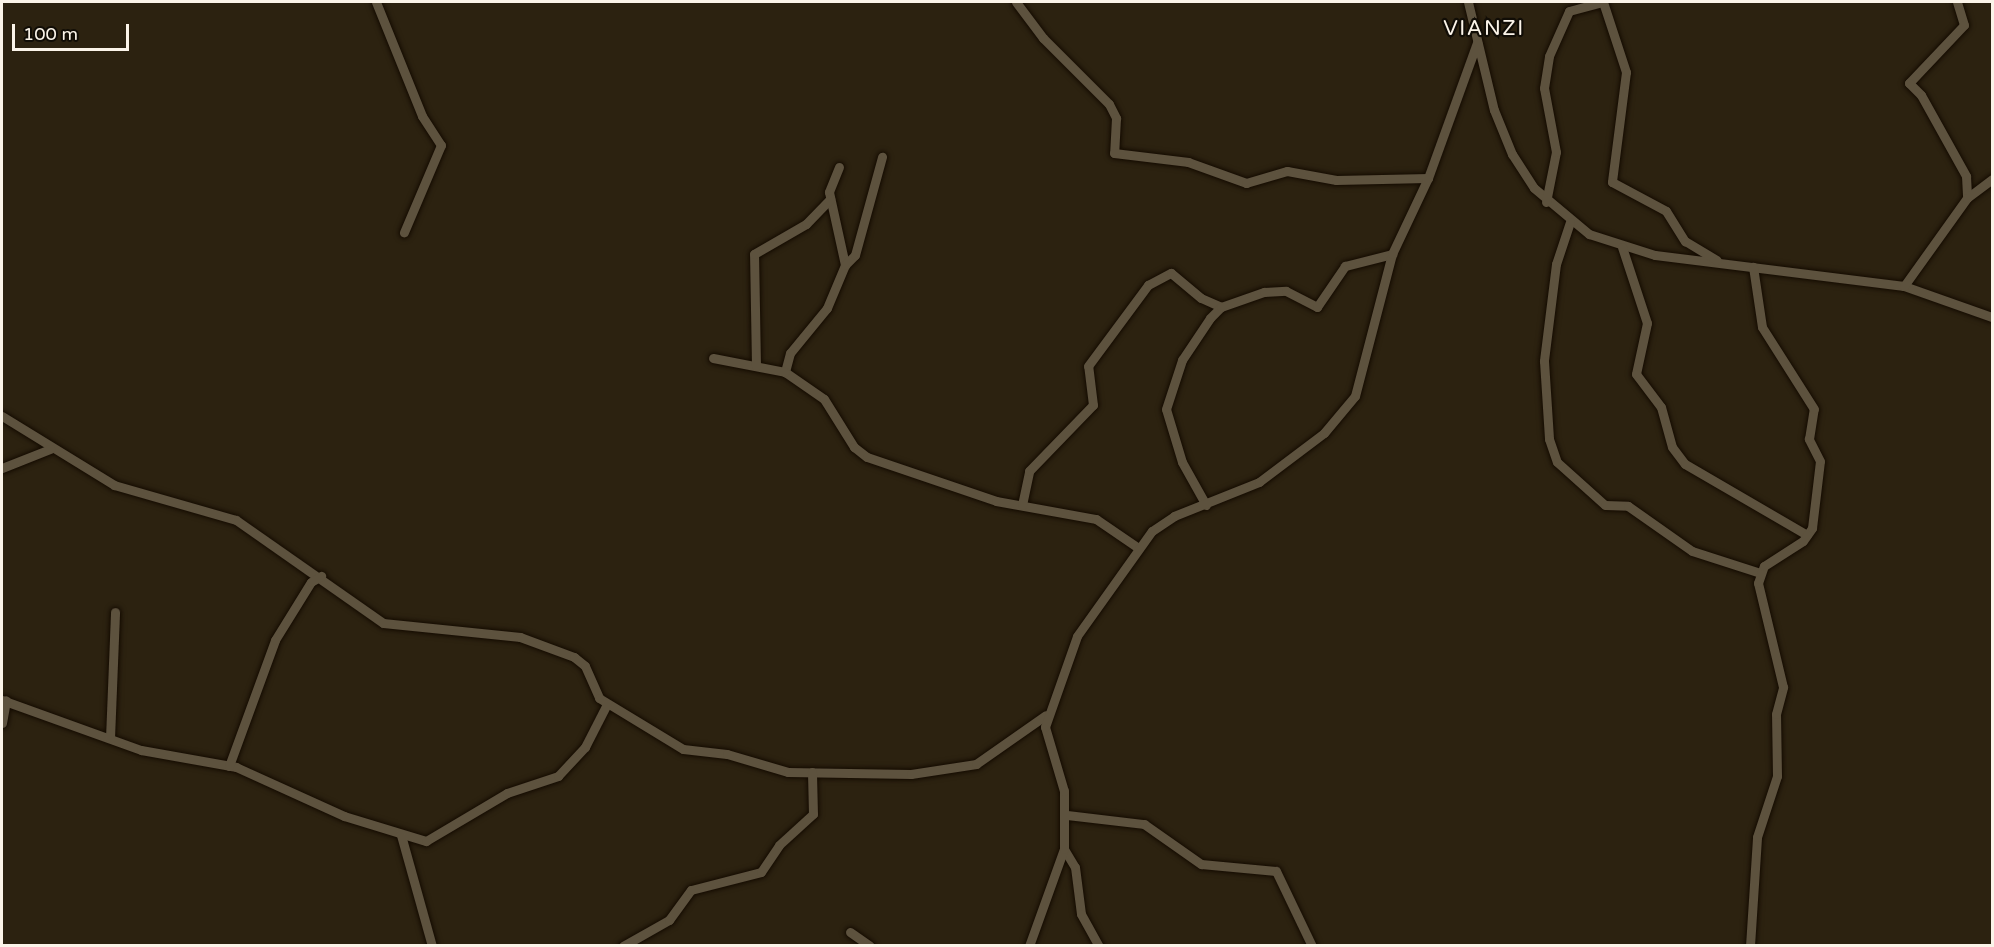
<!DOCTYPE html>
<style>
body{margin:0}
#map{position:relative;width:1994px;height:947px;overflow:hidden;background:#2c2210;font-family:"Varela Round",sans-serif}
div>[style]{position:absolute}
.roads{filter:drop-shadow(0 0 2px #140b00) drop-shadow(0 0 2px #140b00)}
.minor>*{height:9px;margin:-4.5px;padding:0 4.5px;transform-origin:4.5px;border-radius:4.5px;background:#5d523e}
span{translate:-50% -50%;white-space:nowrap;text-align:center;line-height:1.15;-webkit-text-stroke:4.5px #110d06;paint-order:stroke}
.quarter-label{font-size:21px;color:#fbf4e9;letter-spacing:1.5px}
.frame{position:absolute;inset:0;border:3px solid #fbf4e9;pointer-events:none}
.scale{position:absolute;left:12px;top:24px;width:117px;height:27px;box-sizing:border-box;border:3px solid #fbf4e9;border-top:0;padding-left:8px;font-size:18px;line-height:21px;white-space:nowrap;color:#fbf4e9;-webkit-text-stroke:4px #110d06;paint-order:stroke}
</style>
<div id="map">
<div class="roads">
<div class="minor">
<i style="left:376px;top:2px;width:123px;rotate:68deg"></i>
<i style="left:422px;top:116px;width:35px;rotate:57deg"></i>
<i style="left:441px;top:145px;width:95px;rotate:113deg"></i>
<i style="left:1016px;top:2px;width:45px;rotate:53.1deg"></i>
<i style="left:1043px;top:38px;width:93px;rotate:45deg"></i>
<i style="left:1109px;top:104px;width:16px;rotate:63deg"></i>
<i style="left:1116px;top:118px;width:35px;rotate:93deg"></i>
<i style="left:1114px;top:153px;width:75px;rotate:6.9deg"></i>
<i style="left:1188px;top:162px;width:62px;rotate:19.9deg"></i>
<i style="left:1246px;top:183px;width:43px;rotate:-16.3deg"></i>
<i style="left:1287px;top:171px;width:50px;rotate:10.4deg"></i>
<i style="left:1336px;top:180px;width:92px;rotate:-1.2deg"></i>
<i style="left:1468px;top:2px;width:111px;rotate:76.5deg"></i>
<i style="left:1494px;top:110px;width:48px;rotate:67.8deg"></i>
<i style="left:1512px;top:154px;width:40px;rotate:57.1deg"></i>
<i style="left:1534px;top:188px;width:72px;rotate:39.9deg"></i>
<i style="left:1589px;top:234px;width:69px;rotate:17.7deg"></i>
<i style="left:1655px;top:255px;width:251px;rotate:7.1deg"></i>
<i style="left:1904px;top:286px;width:93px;rotate:19.4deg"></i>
<i style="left:1957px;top:2px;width:24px;rotate:73deg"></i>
<i style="left:1964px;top:25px;width:80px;rotate:133.5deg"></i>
<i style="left:1909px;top:83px;width:17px;rotate:45deg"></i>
<i style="left:1921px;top:95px;width:93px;rotate:60.9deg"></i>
<i style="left:1966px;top:176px;width:22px;rotate:87deg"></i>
<i style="left:839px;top:167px;width:27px;rotate:112deg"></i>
<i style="left:829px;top:192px;width:75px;rotate:77.6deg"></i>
<i style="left:845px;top:265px;width:47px;rotate:112.7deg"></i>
<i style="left:827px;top:308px;width:58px;rotate:129.4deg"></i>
<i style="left:790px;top:353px;width:20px;rotate:105deg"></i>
<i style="left:785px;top:372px;width:47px;rotate:34.7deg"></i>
<i style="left:824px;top:399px;width:57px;rotate:58deg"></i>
<i style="left:854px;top:447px;width:16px;rotate:38deg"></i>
<i style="left:867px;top:457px;width:136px;rotate:18.8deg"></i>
<i style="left:996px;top:501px;width:102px;rotate:10.2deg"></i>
<i style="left:1096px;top:519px;width:50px;rotate:34.3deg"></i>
<i style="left:1546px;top:202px;width:51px;rotate:-78.7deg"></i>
<i style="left:1556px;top:152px;width:65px;rotate:-100.6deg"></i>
<i style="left:1544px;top:88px;width:32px;rotate:-81deg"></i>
<i style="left:1549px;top:56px;width:49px;rotate:-66deg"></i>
<i style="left:1569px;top:11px;width:35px;rotate:-15deg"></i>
<i style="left:1603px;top:2px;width:74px;rotate:71.8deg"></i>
<i style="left:1626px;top:72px;width:111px;rotate:97.3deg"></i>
<i style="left:1612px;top:182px;width:61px;rotate:28.2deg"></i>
<i style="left:1666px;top:211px;width:36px;rotate:58deg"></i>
<i style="left:1685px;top:241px;width:37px;rotate:31deg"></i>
<i style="left:1570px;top:222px;width:44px;rotate:108.4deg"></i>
<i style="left:1556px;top:264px;width:98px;rotate:97.1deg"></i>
<i style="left:1544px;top:361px;width:78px;rotate:86.3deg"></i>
<i style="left:1549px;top:439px;width:24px;rotate:71deg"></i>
<i style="left:1557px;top:462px;width:64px;rotate:41.9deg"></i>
<i style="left:1605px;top:505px;width:23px;rotate:2deg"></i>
<i style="left:1628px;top:506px;width:78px;rotate:35.1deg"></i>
<i style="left:1692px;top:551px;width:71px;rotate:17.9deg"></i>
<i style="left:1622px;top:247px;width:80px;rotate:71.8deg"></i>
<i style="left:1647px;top:323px;width:52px;rotate:102.2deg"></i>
<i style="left:1636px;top:374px;width:41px;rotate:52.9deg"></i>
<i style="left:1661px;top:407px;width:41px;rotate:74.6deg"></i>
<i style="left:1672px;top:447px;width:21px;rotate:53deg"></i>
<i style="left:1685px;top:464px;width:141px;rotate:30.2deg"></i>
<i style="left:845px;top:265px;width:14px;rotate:-45deg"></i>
<i style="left:855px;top:255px;width:102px;rotate:-74.6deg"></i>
<i style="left:1904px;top:286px;width:108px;rotate:-54.4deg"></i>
<i style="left:1967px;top:198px;width:31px;rotate:-37deg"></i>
<i style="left:713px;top:358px;width:73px;rotate:11deg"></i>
<i style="left:756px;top:366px;width:112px;rotate:-91deg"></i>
<i style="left:754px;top:254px;width:60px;rotate:-30deg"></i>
<i style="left:806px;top:224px;width:35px;rotate:-46deg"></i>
<i style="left:2px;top:416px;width:132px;rotate:31.6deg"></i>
<i style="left:114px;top:485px;width:127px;rotate:16deg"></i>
<i style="left:236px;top:520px;width:179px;rotate:35deg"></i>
<i style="left:383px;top:623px;width:138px;rotate:5.8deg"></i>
<i style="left:520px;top:637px;width:58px;rotate:20.3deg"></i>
<i style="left:574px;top:657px;width:14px;rotate:39deg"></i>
<i style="left:585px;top:666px;width:35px;rotate:66deg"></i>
<i style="left:599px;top:698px;width:98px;rotate:31.3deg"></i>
<i style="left:683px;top:749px;width:44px;rotate:6.5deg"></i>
<i style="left:727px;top:754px;width:64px;rotate:16.4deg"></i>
<i style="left:788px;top:772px;width:123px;rotate:0.9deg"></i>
<i style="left:911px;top:774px;width:66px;rotate:-8.7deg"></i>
<i style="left:976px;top:764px;width:85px;rotate:-35deg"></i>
<i style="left:2px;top:468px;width:52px;rotate:-21.6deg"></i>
<i style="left:1022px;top:505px;width:35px;rotate:-78deg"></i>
<i style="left:1029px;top:471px;width:92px;rotate:-45.9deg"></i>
<i style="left:1093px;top:405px;width:39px;rotate:-97deg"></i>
<i style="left:1088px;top:366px;width:101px;rotate:-53.5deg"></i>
<i style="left:1148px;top:285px;width:26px;rotate:-28deg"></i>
<i style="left:1171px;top:273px;width:39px;rotate:40deg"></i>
<i style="left:1201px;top:298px;width:22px;rotate:24deg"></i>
<i style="left:1206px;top:505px;width:49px;rotate:-119.2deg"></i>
<i style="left:1182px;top:462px;width:55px;rotate:-106.8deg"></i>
<i style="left:1166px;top:409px;width:52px;rotate:-71.9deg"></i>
<i style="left:1182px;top:360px;width:50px;rotate:-56.3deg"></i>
<i style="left:1210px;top:318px;width:16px;rotate:-45deg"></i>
<i style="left:1221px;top:307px;width:46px;rotate:-19.2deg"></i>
<i style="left:1264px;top:292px;width:22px;rotate:-3deg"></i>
<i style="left:1286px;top:291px;width:35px;rotate:27deg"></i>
<i style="left:1317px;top:307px;width:50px;rotate:-55.7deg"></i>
<i style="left:1345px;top:266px;width:49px;rotate:-14.3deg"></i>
<i style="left:2px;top:700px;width:148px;rotate:19.8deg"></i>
<i style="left:141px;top:750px;width:97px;rotate:10.1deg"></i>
<i style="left:236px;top:767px;width:119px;rotate:24.4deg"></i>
<i style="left:344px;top:816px;width:86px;rotate:17deg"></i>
<i style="left:426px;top:841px;width:94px;rotate:-30.7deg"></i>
<i style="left:507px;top:793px;width:54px;rotate:-18.4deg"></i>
<i style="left:558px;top:776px;width:40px;rotate:-47deg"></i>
<i style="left:585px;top:747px;width:48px;rotate:-62.9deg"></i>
<i style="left:2px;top:723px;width:23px;rotate:-80deg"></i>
<i style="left:110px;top:738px;width:126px;rotate:-87.7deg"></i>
<i style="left:229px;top:766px;width:134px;rotate:-69.9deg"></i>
<i style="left:275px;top:640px;width:68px;rotate:-58.2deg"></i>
<i style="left:311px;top:582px;width:12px;rotate:-31deg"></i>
<i style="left:1067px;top:815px;width:78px;rotate:6.7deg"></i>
<i style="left:1144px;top:824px;width:70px;rotate:35.1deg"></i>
<i style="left:1201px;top:864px;width:75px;rotate:5.3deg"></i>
<i style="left:1276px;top:871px;width:83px;rotate:64.4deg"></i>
<i style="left:401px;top:835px;width:115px;rotate:74.4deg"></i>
<i style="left:1064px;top:849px;width:21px;rotate:59deg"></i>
<i style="left:1075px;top:867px;width:47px;rotate:82.7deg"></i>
<i style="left:1081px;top:914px;width:37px;rotate:61deg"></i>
<i style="left:850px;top:932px;width:24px;rotate:35deg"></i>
<i style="left:623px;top:946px;width:53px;rotate:-29.5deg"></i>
<i style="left:669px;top:920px;width:37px;rotate:-54deg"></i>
<i style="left:691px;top:890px;width:72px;rotate:-14.4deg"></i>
<i style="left:761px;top:872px;width:32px;rotate:-56deg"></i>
<i style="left:779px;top:845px;width:46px;rotate:-42.4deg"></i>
<i style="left:813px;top:814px;width:42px;rotate:-91.4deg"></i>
<i style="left:1029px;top:946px;width:103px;rotate:-70.2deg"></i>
<i style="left:1064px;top:849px;width:58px;rotate:-90deg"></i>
<i style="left:1064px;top:791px;width:67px;rotate:-106.5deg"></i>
<i style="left:1045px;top:727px;width:96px;rotate:-70.6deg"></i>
<i style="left:1077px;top:636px;width:129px;rotate:-54.5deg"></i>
<i style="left:1152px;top:531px;width:27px;rotate:-34deg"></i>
<i style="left:1174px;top:516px;width:92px;rotate:-21.8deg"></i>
<i style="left:1259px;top:482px;width:81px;rotate:-37deg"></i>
<i style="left:1324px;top:433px;width:48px;rotate:-50deg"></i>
<i style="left:1355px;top:396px;width:147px;rotate:-75.4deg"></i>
<i style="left:1392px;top:254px;width:84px;rotate:-64.7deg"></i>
<i style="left:1428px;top:178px;width:144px;rotate:-70.1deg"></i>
<i style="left:1750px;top:946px;width:109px;rotate:-86.3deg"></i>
<i style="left:1757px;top:837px;width:64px;rotate:-71.8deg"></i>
<i style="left:1777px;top:776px;width:62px;rotate:-90.9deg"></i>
<i style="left:1776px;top:714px;width:28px;rotate:-75deg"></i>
<i style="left:1783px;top:687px;width:107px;rotate:-103.5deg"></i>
<i style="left:1758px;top:583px;width:18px;rotate:-71deg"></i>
<i style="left:1764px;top:566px;width:46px;rotate:-32.7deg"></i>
<i style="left:1803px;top:541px;width:16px;rotate:-55deg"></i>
<i style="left:1812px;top:528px;width:67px;rotate:-83.2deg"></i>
<i style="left:1820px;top:461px;width:25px;rotate:-117deg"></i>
<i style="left:1809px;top:439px;width:30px;rotate:-81deg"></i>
<i style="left:1814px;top:409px;width:97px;rotate:-122.4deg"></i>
<i style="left:1762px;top:327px;width:61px;rotate:-98.5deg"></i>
</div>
</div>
<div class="quarter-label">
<span style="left:1484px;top:29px">VIANZI</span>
</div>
<div class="frame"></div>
<div class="scale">100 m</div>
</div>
